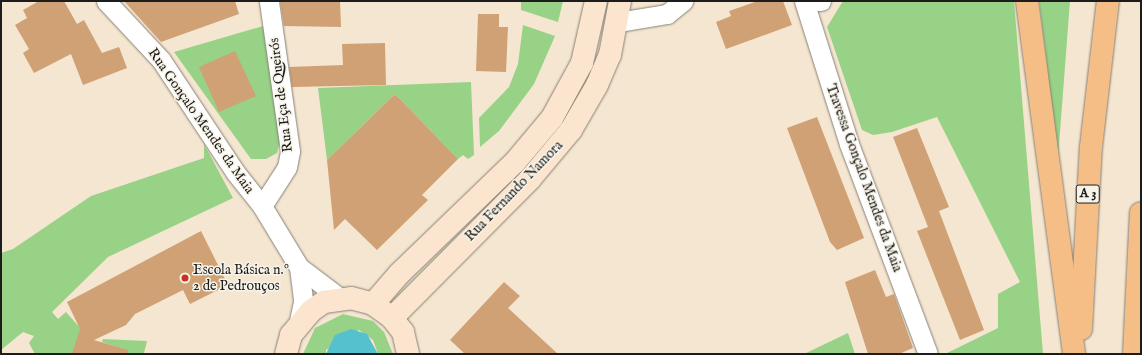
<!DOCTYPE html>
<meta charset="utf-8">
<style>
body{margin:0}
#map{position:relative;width:1142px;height:355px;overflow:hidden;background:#f5e6d1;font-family:"IM FELL English",serif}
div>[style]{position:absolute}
.green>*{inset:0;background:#97d286}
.water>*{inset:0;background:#55c1cf}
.building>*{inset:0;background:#d0a175}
.roads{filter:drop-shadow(0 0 1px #888176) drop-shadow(0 0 1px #888176)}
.street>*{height:19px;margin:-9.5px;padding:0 9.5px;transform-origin:9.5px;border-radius:9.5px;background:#fff}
.secondary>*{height:22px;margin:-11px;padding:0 11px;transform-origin:11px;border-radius:11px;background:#fbe5cf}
.highway>*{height:22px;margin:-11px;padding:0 11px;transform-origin:11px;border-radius:11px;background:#f6be87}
.dots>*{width:11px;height:11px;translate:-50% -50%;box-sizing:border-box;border:2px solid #f7f3e8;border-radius:50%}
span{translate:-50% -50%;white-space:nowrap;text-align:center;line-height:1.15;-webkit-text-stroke:3px #f7f3e8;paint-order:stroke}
.shield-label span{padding:1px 3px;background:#f7f3e8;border:1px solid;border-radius:3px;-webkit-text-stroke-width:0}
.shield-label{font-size:13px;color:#1c1c1c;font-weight:700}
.street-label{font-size:14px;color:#1c1c1c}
.poi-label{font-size:14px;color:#1c1c1c}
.left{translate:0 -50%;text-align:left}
.frame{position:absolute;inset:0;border:2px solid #1c1c1c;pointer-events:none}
</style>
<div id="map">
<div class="green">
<i style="clip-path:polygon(521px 1px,563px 1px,558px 22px,521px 10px)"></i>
<i style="clip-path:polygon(843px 1px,1014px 1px,1043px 354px,945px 354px,998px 328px,998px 294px,1020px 282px,937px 117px,892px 132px,873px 135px,862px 130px,827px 27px)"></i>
<i style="clip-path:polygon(1039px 1px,1070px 1px,1058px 158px,1044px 41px)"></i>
<i style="clip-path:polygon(523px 25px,555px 36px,534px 84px,499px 131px,480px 147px,479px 118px,509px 87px,518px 64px)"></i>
<i style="clip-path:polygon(263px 26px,281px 137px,277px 153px,266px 159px,251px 159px,174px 52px)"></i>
<i style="clip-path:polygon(471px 82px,474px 155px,468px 159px,463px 155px,458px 159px,395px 94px,327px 160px,318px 88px)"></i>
<i style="clip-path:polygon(204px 144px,233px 198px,108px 257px,52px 312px,58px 319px,66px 312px,89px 338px,72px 354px,35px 354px,29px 343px,34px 336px,23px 332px,1px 350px,1px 253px,13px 249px,91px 196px,204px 158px)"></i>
<i style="clip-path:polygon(343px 314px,373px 321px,384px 332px,393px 354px,378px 354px,373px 340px,359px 330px,326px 350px,326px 354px,303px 354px,315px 328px)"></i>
<i style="clip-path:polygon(848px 333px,855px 354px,804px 354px)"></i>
<i style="clip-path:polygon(103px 339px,147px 341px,144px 353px,148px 354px,125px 353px,126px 350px,102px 342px)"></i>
</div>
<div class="water">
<i style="clip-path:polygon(351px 329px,367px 334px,378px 354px,326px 354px,335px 335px)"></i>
</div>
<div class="building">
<i style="clip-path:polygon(39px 1px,64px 1px,77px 24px,84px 20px,102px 53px,119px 47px,127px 68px,83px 85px,71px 54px,34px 73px,23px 53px,29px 49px,15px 25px,27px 18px,23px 10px)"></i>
<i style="clip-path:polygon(124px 1px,235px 1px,239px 14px,161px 42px)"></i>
<i style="clip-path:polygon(280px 1px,340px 1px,341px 27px,284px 26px)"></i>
<i style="clip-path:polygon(758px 1px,783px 1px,792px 25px,726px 49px,716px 22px,731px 16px,729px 11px)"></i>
<i style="clip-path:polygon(478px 14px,499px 14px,499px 27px,508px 27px,506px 72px,476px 71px)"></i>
<i style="clip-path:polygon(385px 43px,386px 85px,292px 87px,289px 67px,343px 65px,342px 44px)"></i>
<i style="clip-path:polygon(235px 51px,256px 96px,219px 112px,199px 67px)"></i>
<i style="clip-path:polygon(395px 94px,458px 159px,422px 195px,428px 200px,377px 250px,345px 219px,334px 230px,327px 160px)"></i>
<i style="clip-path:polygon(817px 117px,864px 238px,837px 250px,830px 242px,787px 128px)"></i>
<i style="clip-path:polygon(917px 128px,949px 207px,939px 211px,984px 330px,960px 340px,917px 231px,928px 227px,893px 137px)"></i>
<i style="clip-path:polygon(201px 231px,228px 285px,190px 304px,183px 290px,135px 314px,126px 325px,94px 340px,128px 350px,128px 354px,72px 354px,80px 329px,67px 302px)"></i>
<i style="clip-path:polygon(875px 270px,886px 297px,894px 294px,913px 348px,899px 354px,868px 354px,845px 282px)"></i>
<i style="clip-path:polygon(504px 282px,520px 296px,508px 308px,558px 354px,465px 354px,450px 340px)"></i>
</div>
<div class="roads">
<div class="street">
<i style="left:106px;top:1px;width:81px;rotate:47deg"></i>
<i style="left:161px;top:60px;width:134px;rotate:56.5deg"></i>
<i style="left:235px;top:172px;width:43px;rotate:51.5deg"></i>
<i style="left:262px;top:206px;width:71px;rotate:58.8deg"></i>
<i style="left:299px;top:267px;width:51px;rotate:37.1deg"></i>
<i style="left:804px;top:1px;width:150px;rotate:72.5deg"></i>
<i style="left:849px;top:144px;width:224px;rotate:69.4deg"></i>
<i style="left:807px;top:1px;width:14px"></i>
<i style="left:618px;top:22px;width:50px;rotate:-9.3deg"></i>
<i style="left:667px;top:14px;width:21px;rotate:-39deg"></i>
<i style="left:262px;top:206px;width:46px;rotate:-57.3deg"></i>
<i style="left:287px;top:167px;width:16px;rotate:-79deg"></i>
<i style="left:290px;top:151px;width:151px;rotate:-98deg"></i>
<i style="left:299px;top:267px;width:35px;rotate:83deg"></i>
<i style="left:303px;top:302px;width:19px;rotate:102deg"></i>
</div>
<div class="secondary">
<i style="left:373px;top:304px;width:40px;rotate:-49deg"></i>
<i style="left:399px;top:274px;width:161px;rotate:-44deg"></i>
<i style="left:515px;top:162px;width:57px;rotate:-49.9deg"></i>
<i style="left:552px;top:118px;width:63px;rotate:-61.4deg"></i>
<i style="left:582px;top:63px;width:64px;rotate:-77.3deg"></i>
<i style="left:392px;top:318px;width:196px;rotate:-45.2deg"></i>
<i style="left:530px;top:179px;width:64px;rotate:-50.1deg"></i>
<i style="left:571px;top:130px;width:52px;rotate:-60deg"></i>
<i style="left:597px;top:85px;width:33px;rotate:-67deg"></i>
<i style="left:610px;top:55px;width:55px;rotate:-79.5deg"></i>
<i style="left:286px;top:354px;width:20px;rotate:-75deg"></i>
<i style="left:291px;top:335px;width:31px;rotate:-50deg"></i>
<i style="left:311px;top:311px;width:16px;rotate:-35deg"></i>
<i style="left:324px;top:302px;width:27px;rotate:-8deg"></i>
<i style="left:351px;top:298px;width:23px;rotate:15deg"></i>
<i style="left:373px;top:304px;width:24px;rotate:36deg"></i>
<i style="left:392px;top:318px;width:18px;rotate:52deg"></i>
<i style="left:403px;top:332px;width:23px;rotate:77deg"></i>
</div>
<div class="highway">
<i style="left:1027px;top:1px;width:356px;rotate:82.4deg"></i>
<i style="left:1081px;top:329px;width:182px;rotate:-86.9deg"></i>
<i style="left:1091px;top:147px;width:147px;rotate:-83.4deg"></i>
<i style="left:1134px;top:354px;width:141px;rotate:-87.2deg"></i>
</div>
</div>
<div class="dots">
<i style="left:185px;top:278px;background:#c8321e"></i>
</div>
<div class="shield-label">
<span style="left:1088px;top:194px">A 3</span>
</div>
<div class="street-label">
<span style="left:281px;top:95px;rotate:-97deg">Rua Eça de Queirós</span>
<span style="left:201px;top:121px;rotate:55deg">Rua Gonçalo Mendes da Maia</span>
<span style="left:864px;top:178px;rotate:70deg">Travessa Gonçalo Mendes da Maia</span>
<span style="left:514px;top:191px;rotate:-46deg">Rua Fernando Namora</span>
</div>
<div class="poi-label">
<span class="left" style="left:193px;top:278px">Escola Básica n.º<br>2 de Pedrouços</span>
</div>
<div class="frame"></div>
</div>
